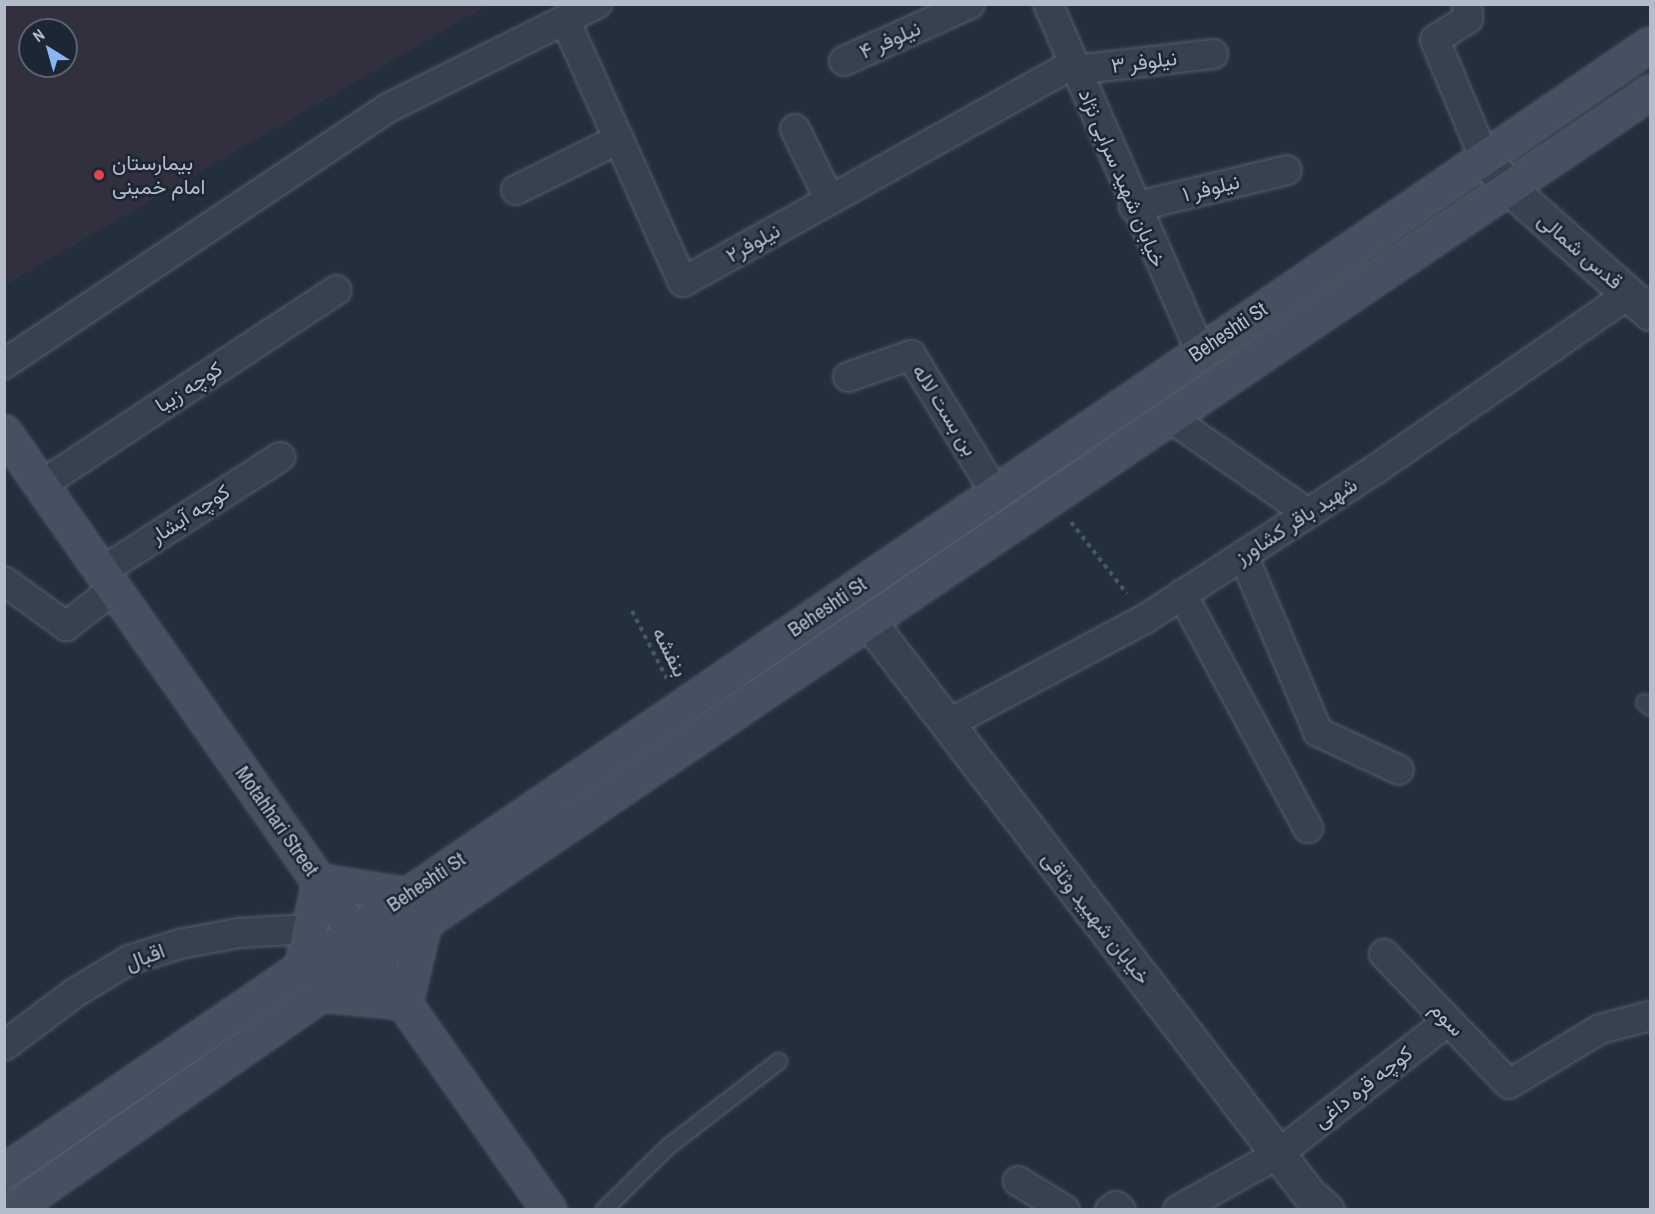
<!DOCTYPE html>
<meta charset="utf-8">
<style>
body{margin:0}
#map{position:relative;width:1655px;height:1214px;overflow:hidden;background:#242f3e;font-family:"Archivo Narrow",Vazirmatn,sans-serif}
div>[style]{position:absolute}
.medical>*{inset:0;background:#32303f}
.path>*{height:4px;margin-top:-2px;transform-origin:0;background:repeating-linear-gradient(90deg,#44595c 0 4.5px,transparent 0 9px)}
.roads{filter:drop-shadow(0 0 2px #565f6c) drop-shadow(0 0 2px #565f6c)}
.service>*{height:15px;margin:-7.5px;padding:0 7.5px;transform-origin:7.5px;border-radius:7.5px;background:#38414e}
.minor>*{height:28px;margin:-14px;padding:0 14px;transform-origin:14px;border-radius:14px;background:#38414e}
.tertiary>*{height:33px;margin:-16.5px;padding:0 16.5px;transform-origin:16.5px;border-radius:16.5px;background:#38414e}
.secondary>*{height:33px;margin:-16.5px;padding:0 16.5px;transform-origin:16.5px;border-radius:16.5px;background:#465061}
.dots>*{width:16px;height:16px;translate:-50% -50%;box-sizing:border-box;border:3px solid #1d2633;border-radius:50%}
span{translate:-50% -50%;white-space:nowrap;text-align:center;line-height:1.15;-webkit-text-stroke:5px #1d2633;paint-order:stroke}
.street-label{font-size:21px;color:#b4bcc9}
.poi-label{font-size:21px;color:#b4bcc9}
.left{translate:0 -50%;text-align:left}
.frame{position:absolute;inset:0;border:6px solid #b4bcc9;pointer-events:none}
.north{position:absolute;left:18px;top:18px;width:60px;height:60px;box-sizing:border-box;background:#1d2633;border:2px solid #59626f;border-radius:50%;rotate:323deg;font-size:16px;font-weight:700;line-height:24px;text-align:center;color:#b4bcc9}
.north::after{content:'';display:block;margin:auto;width:21px;height:27px;background:#8ab4f8;clip-path:polygon(50% 0,100% 100%,50% 72%,0 100%)}
</style>
<div id="map">
<div class="medical">
<i style="clip-path:polygon(evenodd,5px 4px,488px 4px,488px 5px,5px 285px,5px 4px,30px 30px,66px 30px,66px 66px,30px 66px,30px 30px)"></i>
</div>
<div class="path">
<i style="left:1071px;top:522px;width:91px;rotate:52.1deg"></i>
<i style="left:632px;top:611px;width:76px;rotate:62.8deg"></i>
</div>
<div class="roads">
<div class="service">
<i style="left:1644px;top:702px;width:8px;rotate:40deg"></i>
<i style="left:603px;top:1210px;width:93px;rotate:-44.6deg"></i>
<i style="left:669px;top:1145px;width:138px;rotate:-37.6deg"></i>
</div>
<div class="minor">
<i style="left:1048px;top:4px;width:378px;rotate:66.3deg"></i>
<i style="left:1467px;top:4px;width:15px;rotate:86deg"></i>
<i style="left:1468px;top:19px;width:39px;rotate:148deg"></i>
<i style="left:1435px;top:40px;width:127px;rotate:67.3deg"></i>
<i style="left:565px;top:20px;width:287px;rotate:65.8deg"></i>
<i style="left:683px;top:282px;width:447px;rotate:-29.2deg"></i>
<i style="left:844px;top:61px;width:138px;rotate:-24.3deg"></i>
<i style="left:1075px;top:70px;width:139px;rotate:-6.6deg"></i>
<i style="left:795px;top:129px;width:79px;rotate:63.8deg"></i>
<i style="left:516px;top:190px;width:115px;rotate:-26.3deg"></i>
<i style="left:1134px;top:207px;width:157px;rotate:-13.6deg"></i>
<i style="left:4px;top:364px;width:459px;rotate:-33.7deg"></i>
<i style="left:386px;top:109px;width:236px;rotate:-26.5deg"></i>
<i style="left:848px;top:377px;width:67px;rotate:-19.2deg"></i>
<i style="left:911px;top:355px;width:161px;rotate:58.5deg"></i>
<i style="left:1172px;top:419px;width:165px;rotate:34.7deg"></i>
<i style="left:41px;top:485px;width:354px;rotate:-33.4deg"></i>
<i style="left:1243px;top:555px;width:192px;rotate:67deg"></i>
<i style="left:1318px;top:732px;width:89px;rotate:25.1deg"></i>
<i style="left:101px;top:572px;width:213px;rotate:-32.7deg"></i>
<i style="left:4px;top:581px;width:77px;rotate:36deg"></i>
<i style="left:66px;top:626px;width:59px;rotate:-37.5deg"></i>
<i style="left:1182px;top:594px;width:266px;rotate:61.7deg"></i>
<i style="left:948px;top:724px;width:223px;rotate:-28.1deg"></i>
<i style="left:1145px;top:619px;width:279px;rotate:-33deg"></i>
<i style="left:1379px;top:467px;width:304px;rotate:-34.7deg"></i>
<i style="left:1384px;top:954px;width:180px;rotate:46.1deg"></i>
<i style="left:1509px;top:1084px;width:106px;rotate:-31.1deg"></i>
<i style="left:1600px;top:1029px;width:52px;rotate:-14.6deg"></i>
<i style="left:4px;top:1046px;width:90px;rotate:-36.9deg"></i>
<i style="left:76px;top:992px;width:62px;rotate:-31.1deg"></i>
<i style="left:129px;top:960px;width:53px;rotate:-17.4deg"></i>
<i style="left:180px;top:944px;width:59px;rotate:-10.7deg"></i>
<i style="left:238px;top:933px;width:71px;rotate:-3.2deg"></i>
<i style="left:1018px;top:1181px;width:55px;rotate:31.7deg"></i>
<i style="left:1110px;top:1210px;width:7px;rotate:-34deg"></i>
<i style="left:1116px;top:1206px;width:6px;rotate:39deg"></i>
<i style="left:1178px;top:1210px;width:115px;rotate:-29.2deg"></i>
<i style="left:1278px;top:1154px;width:216px;rotate:-38deg"></i>
</div>
<div class="tertiary">
<i style="left:1484px;top:157px;width:40px;rotate:51deg"></i>
<i style="left:1509px;top:188px;width:188px;rotate:41.6deg"></i>
<i style="left:870px;top:623px;width:720px;rotate:52.45deg"></i>
<i style="left:1309px;top:1194px;width:24px;rotate:42deg"></i>
</div>
<div class="secondary">
<i style="left:4px;top:432px;width:950px;rotate:54.99deg"></i>
<i style="left:302px;top:967px;width:88px;rotate:-78.8deg"></i>
<i style="left:319px;top:881px;width:89px;rotate:9deg"></i>
<i style="left:321px;top:994px;width:84px;rotate:5.4deg"></i>
<i style="left:405px;top:1002px;width:82px;rotate:-76.6deg"></i>
<i style="left:4px;top:1171px;width:1995px;rotate:-34.4deg"></i>
<i style="left:11px;top:1210px;width:504px;rotate:-34.89deg"></i>
<i style="left:424px;top:922px;width:1481px;rotate:-34.1deg"></i>
</div>
</div>
<div class="dots">
<i style="left:99px;top:175px;background:#e0444e"></i>
</div>
<div class="street-label">
<span style="left:890px;top:40px;rotate:-24deg">نیلوفر ۴</span>
<span style="left:1144px;top:62px;rotate:-7deg">نیلوفر ۳</span>
<span style="left:1122px;top:178px;rotate:67deg">خیابان شهید سرابی نژاد</span>
<span style="left:1211px;top:188px;rotate:-14deg">نیلوفر ۱</span>
<span style="left:753px;top:243px;rotate:-29deg">نیلوفر۲</span>
<span style="left:1580px;top:251px;rotate:41deg">قدس شمالی</span>
<span style="left:1228px;top:332px;rotate:-34deg">Beheshti St</span>
<span style="left:189px;top:387px;rotate:-33deg">کوچه زیبا</span>
<span style="left:945px;top:410px;rotate:58deg">بن بست لاله</span>
<span style="left:190px;top:514px;rotate:-33deg">کوچه آبشار</span>
<span style="left:1296px;top:521px;rotate:-33deg">شهید باقر کشاورز</span>
<span style="left:827px;top:607px;rotate:-34deg">Beheshti St</span>
<span style="left:670px;top:652px;rotate:63deg">بنفشه</span>
<span style="left:277px;top:821px;rotate:55deg">Motahhari Street</span>
<span style="left:426px;top:882px;rotate:-34deg">Beheshti St</span>
<span style="left:1096px;top:918px;rotate:52deg">خیابان شهیید وثاقی</span>
<span style="left:145px;top:957px;rotate:-21deg">اقبال</span>
<span style="left:1447px;top:1019px;rotate:46deg">سوم</span>
<span style="left:1363px;top:1087px;rotate:-38deg">کوچه قره داغی</span>
</div>
<div class="poi-label">
<span class="left" style="left:112px;top:175px">بیمارستان<br>امام خمینی</span>
</div>
<div class="frame"></div>
<div class="north">N</div>
</div>
